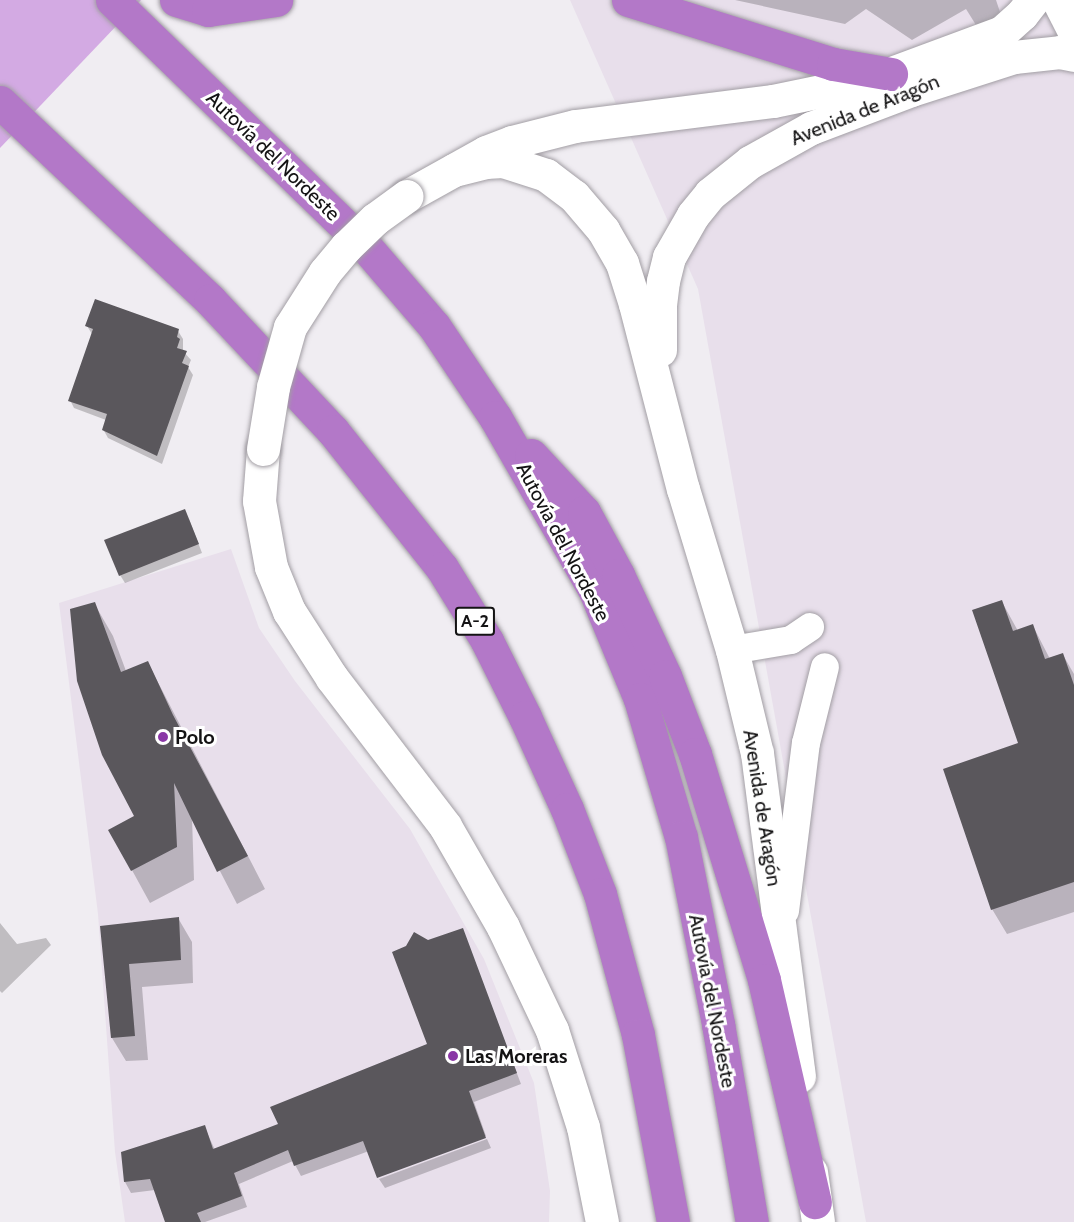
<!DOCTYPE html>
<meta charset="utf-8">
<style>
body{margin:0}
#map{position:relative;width:1074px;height:1222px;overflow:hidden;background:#f0edf2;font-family:Cabin,sans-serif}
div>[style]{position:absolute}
.built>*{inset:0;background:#e8dfeb}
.forest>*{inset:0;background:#d3aae3}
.shadow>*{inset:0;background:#0003}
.building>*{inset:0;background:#5a575c}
.roads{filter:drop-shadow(0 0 2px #a29ea4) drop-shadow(0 0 2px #a29ea4)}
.minor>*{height:28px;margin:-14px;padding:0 14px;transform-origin:14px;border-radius:14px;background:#fff}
.tertiary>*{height:33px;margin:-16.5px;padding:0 16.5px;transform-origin:16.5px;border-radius:16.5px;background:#fff}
.motorway>*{height:33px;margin:-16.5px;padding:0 16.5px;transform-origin:16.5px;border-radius:16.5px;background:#b378c8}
.bridges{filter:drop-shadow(0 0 2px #a29ea4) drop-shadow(0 0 2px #a29ea4)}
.tertiary-bridge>*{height:33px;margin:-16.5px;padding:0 16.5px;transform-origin:16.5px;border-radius:16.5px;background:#fff}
.dots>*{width:16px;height:16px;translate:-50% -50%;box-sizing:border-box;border:3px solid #fff;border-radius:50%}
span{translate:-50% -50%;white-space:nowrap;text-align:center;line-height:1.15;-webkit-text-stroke:6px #fff;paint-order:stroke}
.shield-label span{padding:2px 4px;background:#fff;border:2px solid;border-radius:4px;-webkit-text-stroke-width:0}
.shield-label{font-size:18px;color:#141314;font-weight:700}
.street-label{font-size:20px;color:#141314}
.poi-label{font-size:20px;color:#141314;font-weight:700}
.left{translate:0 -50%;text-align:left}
</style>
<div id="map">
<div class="built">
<i style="clip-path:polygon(570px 0,1074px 0,1074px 1222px,866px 1222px,698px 289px)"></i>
<i style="clip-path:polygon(231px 549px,259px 628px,295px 681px,410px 829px,484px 959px,534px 1083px,550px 1191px,549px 1222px,125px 1222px,115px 1152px,98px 914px,59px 603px)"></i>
</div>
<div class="forest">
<i style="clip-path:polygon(0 0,141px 0,0 148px)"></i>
</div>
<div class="shadow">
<i style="clip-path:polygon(735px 0,996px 0,1002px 18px,976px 25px,966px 9px,912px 40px,866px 9px,845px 24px)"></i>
<i style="clip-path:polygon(87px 326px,178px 331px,183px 339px,183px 351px,191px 360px,188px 367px,193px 375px,162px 464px,108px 438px,103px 429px,106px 420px,74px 408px,70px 400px,92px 334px)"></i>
<i style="clip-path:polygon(189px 519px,202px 553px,125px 583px,120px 575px)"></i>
<i style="clip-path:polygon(1002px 602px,1018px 631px,1033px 626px,1050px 659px,1063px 655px,1074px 674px,1074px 912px,1007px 934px,992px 909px,1019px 744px)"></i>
<i style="clip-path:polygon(94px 603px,113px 636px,126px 671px,148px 663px,265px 889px,237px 904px,192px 817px,194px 880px,150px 903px,110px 830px,136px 816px)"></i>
<i style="clip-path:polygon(178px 918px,192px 942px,193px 983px,142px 987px,148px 1060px,126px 1061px,112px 1038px,102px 927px)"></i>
<i style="clip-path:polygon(0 923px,17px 944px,46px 938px,51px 945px,2px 993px,0 991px)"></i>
<i style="clip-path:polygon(462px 930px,521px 1084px,474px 1102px,486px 1136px,378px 1176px,369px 1151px,301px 1176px,293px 1161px,239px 1184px,247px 1207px,205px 1222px,167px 1222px,155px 1190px,131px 1193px,125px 1182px,123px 1153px,204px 1126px,215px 1150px,280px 1125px,429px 1045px,428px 942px)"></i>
<i style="clip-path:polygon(487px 1139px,491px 1148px,385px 1188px,379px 1179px)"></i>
</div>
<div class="building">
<i style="clip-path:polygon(95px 299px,179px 329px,177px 337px,180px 339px,177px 348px,187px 351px,182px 363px,189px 366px,157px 456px,102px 430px,107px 414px,68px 401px,93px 329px,85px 326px)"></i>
<i style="clip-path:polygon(185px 509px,199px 544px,119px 576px,104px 540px)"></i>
<i style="clip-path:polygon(1002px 600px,1013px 631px,1033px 624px,1045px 659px,1063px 653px,1074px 685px,1074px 882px,991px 910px,943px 769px,1018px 743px,972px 610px)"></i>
<i style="clip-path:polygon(95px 602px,121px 672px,148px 661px,173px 715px,248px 856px,217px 872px,174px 783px,177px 847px,131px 871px,108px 830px,134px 816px,102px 755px,77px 681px,70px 609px)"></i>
<i style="clip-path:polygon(179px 917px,181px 960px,129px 964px,135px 1036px,111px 1038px,100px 926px)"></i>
<i style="clip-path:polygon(463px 928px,517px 1073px,469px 1091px,486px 1138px,377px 1178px,363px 1141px,294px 1166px,288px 1150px,234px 1173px,242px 1196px,197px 1213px,201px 1222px,165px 1222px,150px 1179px,124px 1182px,121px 1152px,205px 1125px,213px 1149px,278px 1124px,270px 1107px,427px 1044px,392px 952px,406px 946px,414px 932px,428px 940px)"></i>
</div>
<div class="roads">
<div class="minor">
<i style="left:732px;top:650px;width:60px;rotate:-9.6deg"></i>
<i style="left:791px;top:640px;width:23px;rotate:-34deg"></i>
<i style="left:785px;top:911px;width:169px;rotate:-82.9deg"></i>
<i style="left:806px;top:743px;width:78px;rotate:-76deg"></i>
</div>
<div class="tertiary">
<i style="left:1058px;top:0;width:36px;rotate:63deg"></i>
<i style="left:454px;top:170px;width:32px;rotate:-14deg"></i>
<i style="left:485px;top:162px;width:18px;rotate:-3deg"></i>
<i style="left:503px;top:161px;width:45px;rotate:18deg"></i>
<i style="left:546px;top:175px;width:35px;rotate:37deg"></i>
<i style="left:574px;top:196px;width:45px;rotate:49.5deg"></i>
<i style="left:603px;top:230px;width:38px;rotate:60deg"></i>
<i style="left:622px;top:263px;width:43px;rotate:72.4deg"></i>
<i style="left:635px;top:304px;width:191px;rotate:75.5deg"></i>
<i style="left:683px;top:489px;width:168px;rotate:73.1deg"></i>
<i style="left:732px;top:650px;width:106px;rotate:76.4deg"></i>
<i style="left:757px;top:753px;width:326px;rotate:82.6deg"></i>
<i style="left:407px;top:196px;width:90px;rotate:-29.1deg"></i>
<i style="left:486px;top:152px;width:28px;rotate:-21deg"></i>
<i style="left:512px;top:142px;width:65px;rotate:-14.3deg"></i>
<i style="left:575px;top:126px;width:200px;rotate:-7.2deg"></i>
<i style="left:773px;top:101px;width:99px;rotate:-11.7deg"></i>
<i style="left:870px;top:81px;width:141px;rotate:-20.4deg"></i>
<i style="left:1002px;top:32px;width:27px;rotate:-42deg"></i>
<i style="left:1022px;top:14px;width:18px;rotate:-52deg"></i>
<i style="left:660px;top:350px;width:45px;rotate:-90deg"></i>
<i style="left:660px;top:305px;width:24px;rotate:-83deg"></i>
<i style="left:663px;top:281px;width:25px;rotate:-76deg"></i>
<i style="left:669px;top:257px;width:48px;rotate:-60.3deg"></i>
<i style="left:693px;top:215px;width:27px;rotate:-51deg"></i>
<i style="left:710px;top:194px;width:51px;rotate:-38.7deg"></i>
<i style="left:750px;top:162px;width:70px;rotate:-29.1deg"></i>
<i style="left:811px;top:128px;width:107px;rotate:-20.8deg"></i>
<i style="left:911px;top:90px;width:108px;rotate:-17.8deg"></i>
<i style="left:1014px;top:57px;width:46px;rotate:-6.2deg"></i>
<i style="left:1060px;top:52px;width:14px;rotate:12deg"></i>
<i style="left:263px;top:449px;width:52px;rotate:94.4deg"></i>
<i style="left:259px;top:501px;width:67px;rotate:79.7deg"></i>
<i style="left:271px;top:567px;width:48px;rotate:67.8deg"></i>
<i style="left:289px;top:611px;width:80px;rotate:57.3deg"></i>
<i style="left:332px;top:678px;width:186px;rotate:52.6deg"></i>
<i style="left:445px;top:826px;width:116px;rotate:60.1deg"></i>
<i style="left:503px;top:927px;width:114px;rotate:64.6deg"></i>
<i style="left:552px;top:1030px;width:102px;rotate:72.3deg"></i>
<i style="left:583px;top:1127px;width:97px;rotate:78.7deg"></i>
<i style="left:811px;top:1172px;width:50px;rotate:82deg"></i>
</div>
<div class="motorway">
<i style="left:112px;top:0;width:345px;rotate:44.1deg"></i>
<i style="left:360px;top:240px;width:113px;rotate:49.3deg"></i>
<i style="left:434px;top:326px;width:110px;rotate:56.2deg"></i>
<i style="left:495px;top:417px;width:201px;rotate:60.1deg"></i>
<i style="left:595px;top:591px;width:117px;rotate:67.4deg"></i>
<i style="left:640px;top:699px;width:144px;rotate:73.5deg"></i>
<i style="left:681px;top:837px;width:191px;rotate:78.8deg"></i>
<i style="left:718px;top:1024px;width:201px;rotate:80.3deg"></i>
<i style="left:176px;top:0;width:34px;rotate:17deg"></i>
<i style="left:208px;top:10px;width:69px;rotate:-8.4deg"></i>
<i style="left:628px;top:0;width:215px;rotate:17.3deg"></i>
<i style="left:833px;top:64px;width:59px;rotate:9.8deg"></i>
<i style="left:0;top:102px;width:289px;rotate:43.3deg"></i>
<i style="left:210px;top:300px;width:180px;rotate:46.8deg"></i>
<i style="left:333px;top:431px;width:175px;rotate:51.5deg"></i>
<i style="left:442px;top:568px;width:86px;rotate:58.3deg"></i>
<i style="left:487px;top:641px;width:85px;rotate:63.4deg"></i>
<i style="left:525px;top:717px;width:101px;rotate:65.5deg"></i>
<i style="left:567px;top:809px;width:91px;rotate:68.8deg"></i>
<i style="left:600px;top:894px;width:146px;rotate:74.9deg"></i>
<i style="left:638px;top:1035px;width:190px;rotate:79.4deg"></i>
<i style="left:531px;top:455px;width:78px;rotate:47.1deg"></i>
<i style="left:584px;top:512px;width:72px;rotate:61.6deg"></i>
<i style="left:618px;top:575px;width:111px;rotate:65deg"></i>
<i style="left:665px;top:676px;width:84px;rotate:69deg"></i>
<i style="left:695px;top:754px;width:236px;rotate:73deg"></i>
<i style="left:764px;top:980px;width:228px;rotate:77.1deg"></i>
</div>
</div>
<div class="bridges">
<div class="tertiary-bridge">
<i style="left:263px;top:449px;width:63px;rotate:-80.8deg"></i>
<i style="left:273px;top:387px;width:62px;rotate:-74.2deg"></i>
<i style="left:290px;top:327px;width:65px;rotate:-57.5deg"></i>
<i style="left:325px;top:272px;width:33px;rotate:-50deg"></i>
<i style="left:346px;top:247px;width:40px;rotate:-44deg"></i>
<i style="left:375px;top:219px;width:39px;rotate:-36deg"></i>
</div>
</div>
<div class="dots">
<i style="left:163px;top:737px;background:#8a37a6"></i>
<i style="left:453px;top:1056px;background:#8a37a6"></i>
</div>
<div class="shield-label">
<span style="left:475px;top:621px">A-2</span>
</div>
<div class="street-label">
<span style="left:865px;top:110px;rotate:-22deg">Avenida de Aragón</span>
<span style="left:273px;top:156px;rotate:44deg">Autovía del Nordeste</span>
<span style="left:563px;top:542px;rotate:62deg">Autovía del Nordeste</span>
<span style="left:762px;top:808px;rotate:81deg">Avenida de Aragón</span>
<span style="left:712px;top:1001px;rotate:79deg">Autovía del Nordeste</span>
</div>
<div class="poi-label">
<span class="left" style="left:175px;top:737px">Polo</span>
<span class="left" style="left:465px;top:1056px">Las Moreras</span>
</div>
</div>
